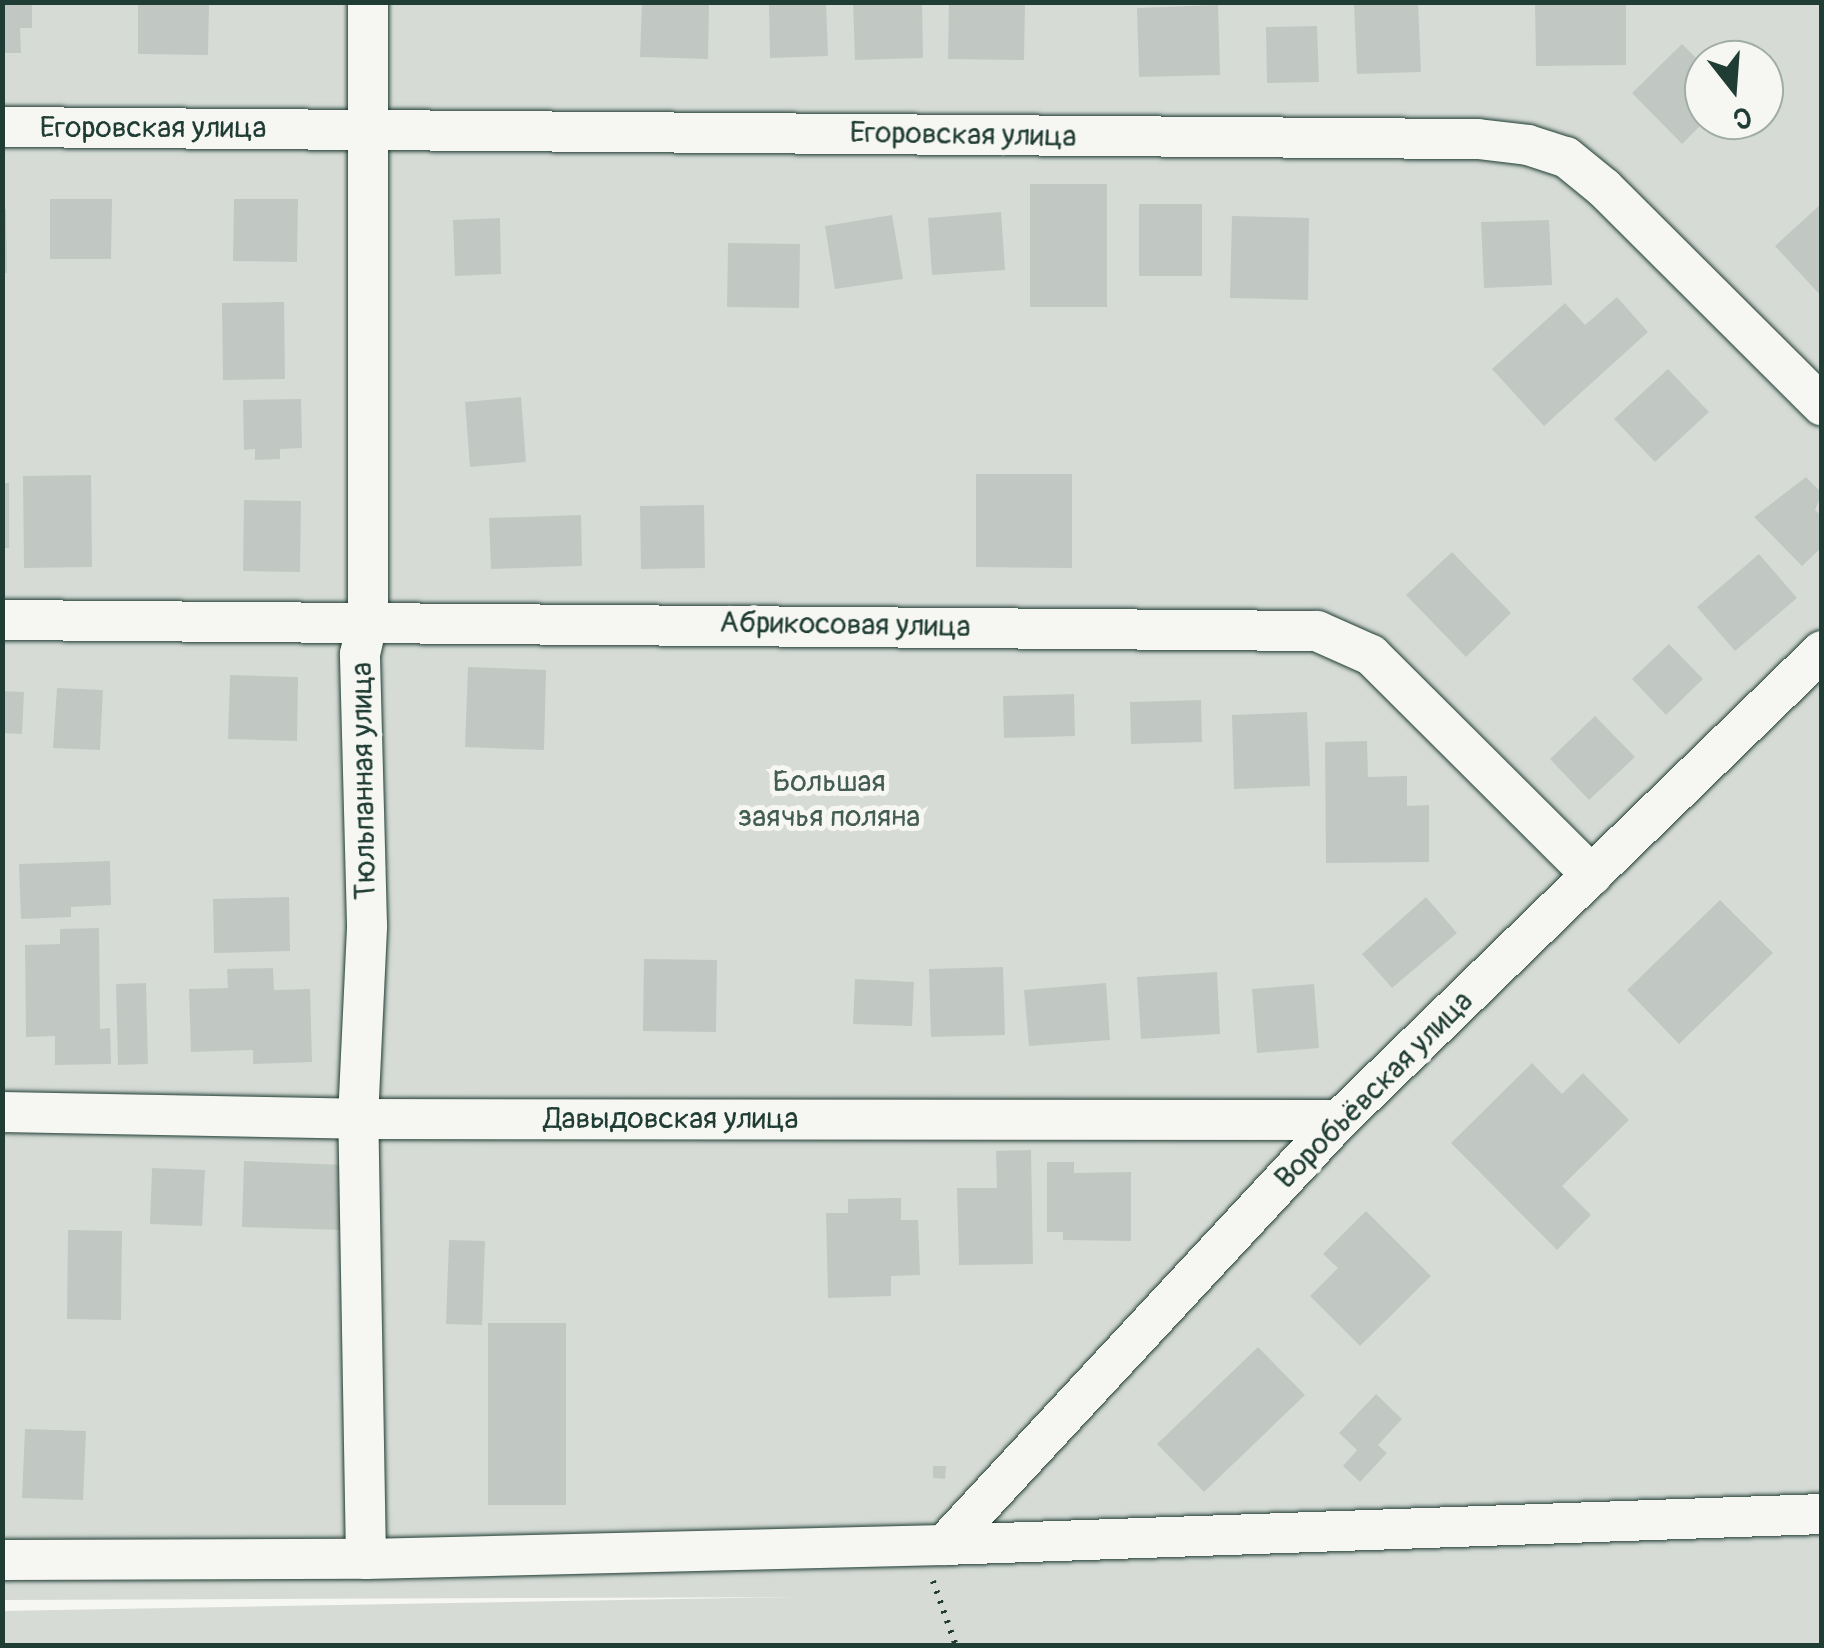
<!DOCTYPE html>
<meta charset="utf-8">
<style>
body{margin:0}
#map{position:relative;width:1824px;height:1648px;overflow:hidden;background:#f6f6f2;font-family:Pangolin,sans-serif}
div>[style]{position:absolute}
.green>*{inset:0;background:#d6dbd6}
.building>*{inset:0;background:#c1c8c3}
.path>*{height:6px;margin-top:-3px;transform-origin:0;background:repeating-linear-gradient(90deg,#1f3d34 0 2.5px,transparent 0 10.5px)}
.roads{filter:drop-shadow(0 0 2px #1f3d34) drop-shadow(0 0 2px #1f3d34)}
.minor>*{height:40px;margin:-20px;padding:0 20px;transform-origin:20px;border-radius:20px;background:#f6f6f2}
span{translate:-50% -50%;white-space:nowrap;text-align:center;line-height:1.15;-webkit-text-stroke:10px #f6f6f2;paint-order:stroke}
.street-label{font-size:30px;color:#1f3d34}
.park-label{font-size:30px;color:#445d54}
.frame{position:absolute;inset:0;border:5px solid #1f3d34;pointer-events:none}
.north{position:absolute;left:1684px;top:40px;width:100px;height:100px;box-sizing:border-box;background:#f6f6f2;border:2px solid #a0aca6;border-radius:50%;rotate:163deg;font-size:28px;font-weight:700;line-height:40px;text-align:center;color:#1f3d34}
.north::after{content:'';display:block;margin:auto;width:35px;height:45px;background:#1f3d34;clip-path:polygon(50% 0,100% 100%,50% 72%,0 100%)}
</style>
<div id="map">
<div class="green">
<i style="clip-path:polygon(evenodd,3px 3px,1821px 3px,1821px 1645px,3px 1646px,2px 1611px,798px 1597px,3px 1600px,3px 3px,1704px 60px,1764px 60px,1764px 120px,1704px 120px,1704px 60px)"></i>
</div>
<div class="building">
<i style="clip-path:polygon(2px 2px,32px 2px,32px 28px,20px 28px,21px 53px,2px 53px)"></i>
<i style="clip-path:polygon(769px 2px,826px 2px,828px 56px,770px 58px)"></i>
<i style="clip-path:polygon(853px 2px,922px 2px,923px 58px,855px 60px)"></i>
<i style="clip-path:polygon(949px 2px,1025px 2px,1024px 60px,948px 59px)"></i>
<i style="clip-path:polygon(1418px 2px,1421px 72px,1357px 74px,1354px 4px)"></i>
<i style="clip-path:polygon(1535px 2px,1626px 2px,1626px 65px,1536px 66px)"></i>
<i style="clip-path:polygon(642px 3px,709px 3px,708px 59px,640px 57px)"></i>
<i style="clip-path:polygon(138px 4px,209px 5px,208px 55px,138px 54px)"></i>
<i style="clip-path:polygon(1218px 5px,1220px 75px,1139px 77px,1137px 8px)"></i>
<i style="clip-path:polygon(1317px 26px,1319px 82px,1267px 83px,1266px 27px)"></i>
<i style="clip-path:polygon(1682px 44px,1704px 66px,1704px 122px,1682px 144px,1632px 93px)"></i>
<i style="clip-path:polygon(1030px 184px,1107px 184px,1107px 307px,1030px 307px)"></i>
<i style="clip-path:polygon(50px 199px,112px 199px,111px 259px,50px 259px)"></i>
<i style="clip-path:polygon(234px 199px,298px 199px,297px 262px,233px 261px)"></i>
<i style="clip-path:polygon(1822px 203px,1822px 297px,1775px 246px)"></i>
<i style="clip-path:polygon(1139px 204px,1202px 204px,1202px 276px,1139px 276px)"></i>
<i style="clip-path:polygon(2px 209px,6px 209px,7px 273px,2px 273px)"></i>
<i style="clip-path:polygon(1001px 212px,1005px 270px,932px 275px,928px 218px)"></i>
<i style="clip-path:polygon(892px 215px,903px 279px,835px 289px,825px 226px)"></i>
<i style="clip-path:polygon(1232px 216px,1309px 218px,1308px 300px,1230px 298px)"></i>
<i style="clip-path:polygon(500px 218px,501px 274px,455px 276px,453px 220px)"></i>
<i style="clip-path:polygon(1549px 220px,1552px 285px,1484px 288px,1481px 222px)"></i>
<i style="clip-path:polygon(728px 243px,800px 244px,799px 308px,727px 307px)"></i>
<i style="clip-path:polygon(1617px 297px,1648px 332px,1544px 426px,1492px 369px,1565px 303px,1585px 325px)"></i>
<i style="clip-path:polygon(284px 302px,285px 379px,223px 380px,222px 303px)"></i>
<i style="clip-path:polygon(1668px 369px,1709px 412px,1655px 462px,1614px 419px)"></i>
<i style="clip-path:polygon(521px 397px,526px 462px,470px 467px,465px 402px)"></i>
<i style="clip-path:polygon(301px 399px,302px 448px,280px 449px,280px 459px,255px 460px,255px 449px,244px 450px,243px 400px)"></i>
<i style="clip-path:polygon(976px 474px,1072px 474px,1072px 568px,976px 567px)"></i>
<i style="clip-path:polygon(91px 475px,92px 567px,24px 568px,23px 476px)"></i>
<i style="clip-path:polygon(1806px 477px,1822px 493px,1815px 510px,1822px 516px,1822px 547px,1802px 566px,1754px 517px)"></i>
<i style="clip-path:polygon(2px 483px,9px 483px,9px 548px,2px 548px)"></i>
<i style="clip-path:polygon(244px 500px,301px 501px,300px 572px,243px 571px)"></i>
<i style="clip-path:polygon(704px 505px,705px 568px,641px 569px,640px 506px)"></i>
<i style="clip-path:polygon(581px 515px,582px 566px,491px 569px,489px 518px)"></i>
<i style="clip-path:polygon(1452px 552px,1511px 613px,1466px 657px,1406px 595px)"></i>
<i style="clip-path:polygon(1759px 554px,1797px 598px,1735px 651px,1697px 607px)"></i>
<i style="clip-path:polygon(1669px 644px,1703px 679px,1666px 715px,1632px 679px)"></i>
<i style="clip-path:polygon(468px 667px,546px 670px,544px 750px,465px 747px)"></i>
<i style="clip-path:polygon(230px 675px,298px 677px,297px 741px,228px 739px)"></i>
<i style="clip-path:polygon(57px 688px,103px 690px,100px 750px,53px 748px)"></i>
<i style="clip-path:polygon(2px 691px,24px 692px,22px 734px,2px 733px)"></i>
<i style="clip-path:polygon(1074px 694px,1075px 736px,1004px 738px,1003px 696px)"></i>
<i style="clip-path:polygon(1201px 700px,1202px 742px,1131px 744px,1130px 702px)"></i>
<i style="clip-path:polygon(1307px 712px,1310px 786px,1234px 789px,1232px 715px)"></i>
<i style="clip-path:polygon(1595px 716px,1635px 757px,1589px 800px,1550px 759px)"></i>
<i style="clip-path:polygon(1367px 741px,1368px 777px,1407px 776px,1407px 806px,1429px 805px,1429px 862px,1326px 863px,1325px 742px)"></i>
<i style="clip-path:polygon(110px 861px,111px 905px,71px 907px,71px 917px,21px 919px,19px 864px)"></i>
<i style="clip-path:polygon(289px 897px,290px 951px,214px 953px,213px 899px)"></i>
<i style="clip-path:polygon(1426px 897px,1457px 933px,1392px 988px,1362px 954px)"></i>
<i style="clip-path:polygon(1720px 900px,1773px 953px,1679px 1044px,1627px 990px)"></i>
<i style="clip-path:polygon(99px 928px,100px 1029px,110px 1028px,111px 1064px,55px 1065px,55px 1036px,26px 1037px,25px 945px,60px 944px,60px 929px)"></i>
<i style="clip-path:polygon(644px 959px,717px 960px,716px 1032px,643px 1031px)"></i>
<i style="clip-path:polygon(1003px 967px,1005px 1035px,931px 1037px,929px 969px)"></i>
<i style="clip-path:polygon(273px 968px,274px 990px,310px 989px,312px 1062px,253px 1064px,253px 1050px,191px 1052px,189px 989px,228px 988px,227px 969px)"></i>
<i style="clip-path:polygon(1217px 972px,1220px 1034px,1141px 1039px,1137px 977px)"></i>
<i style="clip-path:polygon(855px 979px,914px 982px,912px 1026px,853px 1024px)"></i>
<i style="clip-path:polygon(146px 983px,148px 1064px,118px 1065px,116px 984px)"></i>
<i style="clip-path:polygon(1106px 983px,1110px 1040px,1029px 1046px,1024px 990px)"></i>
<i style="clip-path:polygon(1314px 984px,1319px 1048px,1257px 1053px,1252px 989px)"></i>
<i style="clip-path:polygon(1532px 1063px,1562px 1094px,1583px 1073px,1629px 1120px,1562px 1186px,1591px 1215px,1557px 1250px,1451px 1143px)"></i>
<i style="clip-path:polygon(1031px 1150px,1033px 1264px,959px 1265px,957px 1188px,997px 1188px,996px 1151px)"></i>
<i style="clip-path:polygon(244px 1161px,345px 1165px,342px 1230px,242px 1227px)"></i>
<i style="clip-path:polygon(1047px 1162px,1074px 1162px,1074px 1173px,1131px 1172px,1131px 1241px,1063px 1240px,1063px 1232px,1047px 1232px)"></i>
<i style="clip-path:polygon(152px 1168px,205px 1170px,202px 1226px,150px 1224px)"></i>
<i style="clip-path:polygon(901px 1198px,901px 1220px,918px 1220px,920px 1275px,891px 1276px,891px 1296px,828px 1298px,826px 1213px,848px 1213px,848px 1199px)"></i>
<i style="clip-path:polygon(1366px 1211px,1431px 1276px,1360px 1346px,1310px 1296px,1338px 1268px,1323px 1254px)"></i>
<i style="clip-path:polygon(68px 1230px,122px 1231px,121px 1320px,67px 1319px)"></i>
<i style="clip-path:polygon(449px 1240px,485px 1241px,482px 1325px,446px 1324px)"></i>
<i style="clip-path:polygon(488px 1323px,566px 1323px,566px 1505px,488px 1505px)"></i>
<i style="clip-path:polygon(1258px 1347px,1305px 1395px,1204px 1492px,1157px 1444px)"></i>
<i style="clip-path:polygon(1376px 1394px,1402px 1419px,1378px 1445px,1387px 1453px,1360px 1482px,1343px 1466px,1357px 1450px,1339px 1433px)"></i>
<i style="clip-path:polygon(25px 1429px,86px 1431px,83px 1500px,22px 1498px)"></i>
<i style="clip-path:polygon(933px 1466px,946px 1466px,945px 1479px,933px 1478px)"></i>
</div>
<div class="path">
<i style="left:933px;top:1581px;width:69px;rotate:70.5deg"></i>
</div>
<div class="roads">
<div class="minor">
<i style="left:2px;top:127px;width:1476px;rotate:0.47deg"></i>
<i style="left:1478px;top:139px;width:50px;rotate:6.8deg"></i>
<i style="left:1528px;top:145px;width:40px;rotate:18deg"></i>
<i style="left:1566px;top:157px;width:49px;rotate:39.2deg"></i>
<i style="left:1604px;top:188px;width:308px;rotate:44.9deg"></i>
<i style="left:2px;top:620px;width:1315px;rotate:0.48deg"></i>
<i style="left:1317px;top:631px;width:59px;rotate:24deg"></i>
<i style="left:1371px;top:655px;width:312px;rotate:44.9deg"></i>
<i style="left:2px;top:1112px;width:356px;rotate:1.1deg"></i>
<i style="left:358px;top:1119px;width:981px;rotate:0.06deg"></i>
<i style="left:944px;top:1545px;width:580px;rotate:-47.1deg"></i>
<i style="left:1339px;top:1120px;width:673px;rotate:-44.16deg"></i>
<i style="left:366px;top:1559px;width:440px;rotate:-91deg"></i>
<i style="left:358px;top:1119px;width:194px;rotate:-87.3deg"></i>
<i style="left:367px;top:925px;width:271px;rotate:-91.5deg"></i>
<i style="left:360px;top:654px;width:36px;rotate:-77deg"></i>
<i style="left:368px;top:619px;width:617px;rotate:-90deg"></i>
<i style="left:2px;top:1560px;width:364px;rotate:-0.2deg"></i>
<i style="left:366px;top:1559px;width:578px;rotate:-1.39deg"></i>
<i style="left:944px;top:1545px;width:879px;rotate:-2.02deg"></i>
</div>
</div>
<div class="street-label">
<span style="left:153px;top:128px">Егоровская улица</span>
<span style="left:963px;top:135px;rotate:1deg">Егоровская улица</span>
<span style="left:845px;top:625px;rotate:1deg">Абрикосовая улица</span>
<span style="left:364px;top:781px;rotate:-91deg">Тюльпанная улица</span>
<span style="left:1374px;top:1090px;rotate:-45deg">Воробьёвская улица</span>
<span style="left:671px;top:1119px">Давыдовская улица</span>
</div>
<div class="park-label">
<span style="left:829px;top:799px">Большая<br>заячья поляна</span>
</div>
<div class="frame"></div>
<div class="north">С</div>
</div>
